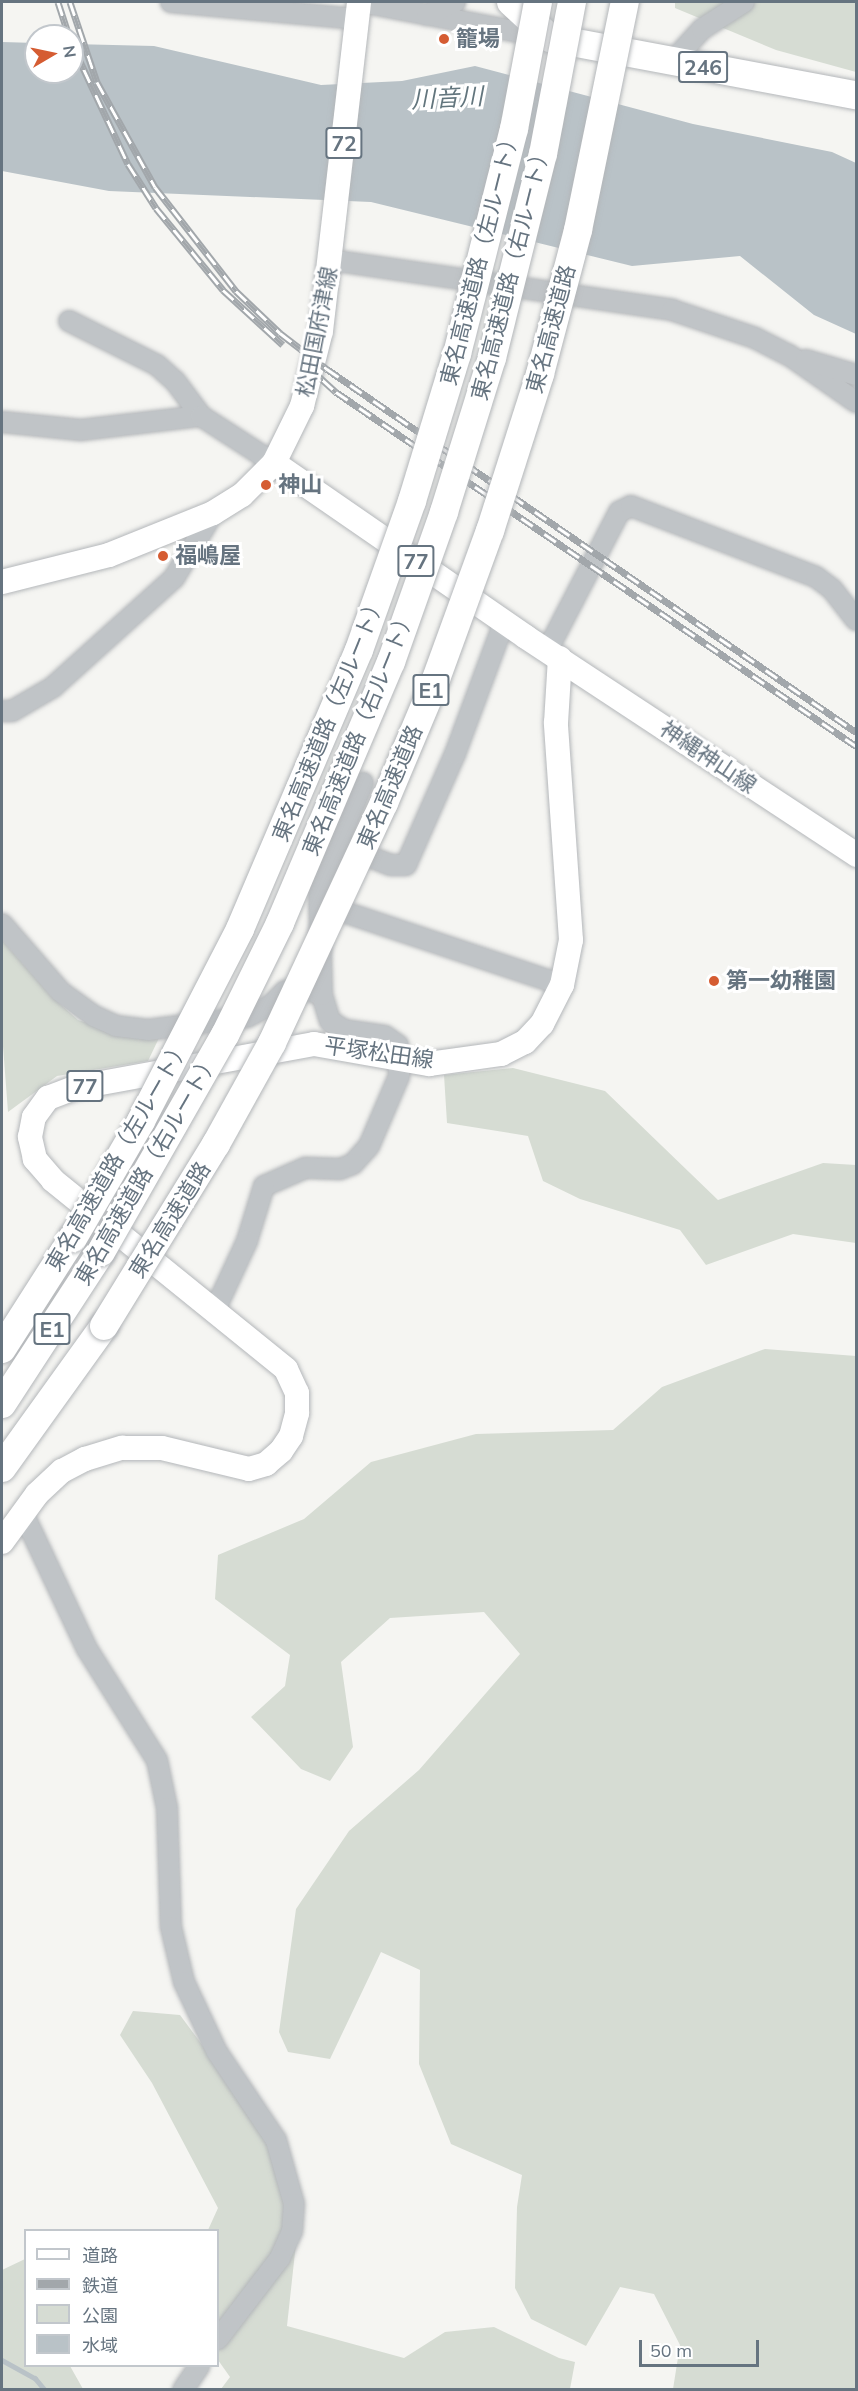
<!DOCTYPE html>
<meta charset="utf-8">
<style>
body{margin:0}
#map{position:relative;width:858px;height:2391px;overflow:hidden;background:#f5f5f2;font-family:Mulish,"Noto Sans JP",sans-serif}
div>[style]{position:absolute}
.green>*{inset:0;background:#d6dcd3}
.water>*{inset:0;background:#b9c2c7}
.stream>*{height:4.5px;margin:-2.25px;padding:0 2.25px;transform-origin:2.25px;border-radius:2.25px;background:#b9c2c7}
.roads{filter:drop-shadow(0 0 2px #b4b7ba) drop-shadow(0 0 2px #b4b7ba)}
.minor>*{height:20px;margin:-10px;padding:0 10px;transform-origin:10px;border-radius:10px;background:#c0c4c7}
.major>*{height:24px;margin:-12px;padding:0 12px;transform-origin:12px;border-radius:12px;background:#fff}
.highway>*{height:28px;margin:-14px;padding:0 14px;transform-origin:14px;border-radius:14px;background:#fff}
.rail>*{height:7px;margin-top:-3.5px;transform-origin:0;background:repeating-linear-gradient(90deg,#fff 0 14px,#a2a7ab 0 28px);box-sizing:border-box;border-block:2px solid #a2a7ab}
.bridges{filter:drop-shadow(0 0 2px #b3b6b9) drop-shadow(0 0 2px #b3b6b9)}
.highway-bridge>*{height:28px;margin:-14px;padding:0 14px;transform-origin:14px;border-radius:14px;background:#fff}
.dots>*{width:16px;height:16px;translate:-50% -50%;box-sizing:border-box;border:3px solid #fff;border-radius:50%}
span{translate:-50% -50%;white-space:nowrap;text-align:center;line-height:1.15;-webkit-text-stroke:6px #fff;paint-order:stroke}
.shield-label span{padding:2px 4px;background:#fff;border:2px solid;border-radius:4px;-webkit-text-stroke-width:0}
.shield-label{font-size:21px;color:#667480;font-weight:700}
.poi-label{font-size:22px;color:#667480;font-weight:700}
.left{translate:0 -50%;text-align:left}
.street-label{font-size:22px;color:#667480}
.water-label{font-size:24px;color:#62757d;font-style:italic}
.frame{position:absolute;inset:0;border:3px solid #667480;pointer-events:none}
.legend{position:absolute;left:24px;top:2229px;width:195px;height:138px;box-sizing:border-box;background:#fff;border:2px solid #c2c7cc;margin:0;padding:8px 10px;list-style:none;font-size:18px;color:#667480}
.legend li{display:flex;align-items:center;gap:12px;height:30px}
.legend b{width:30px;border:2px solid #c2c7cc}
.north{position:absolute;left:24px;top:24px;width:60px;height:60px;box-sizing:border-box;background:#fff;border:2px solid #c2c7cc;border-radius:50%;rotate:81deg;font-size:16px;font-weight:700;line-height:24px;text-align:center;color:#667480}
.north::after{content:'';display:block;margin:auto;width:21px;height:27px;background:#d55c32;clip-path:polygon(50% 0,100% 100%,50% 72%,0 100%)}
.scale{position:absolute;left:639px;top:2340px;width:120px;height:27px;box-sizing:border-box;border:3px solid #667480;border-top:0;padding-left:8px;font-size:18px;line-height:21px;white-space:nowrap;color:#667480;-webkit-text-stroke:4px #fff;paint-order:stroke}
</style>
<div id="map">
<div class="green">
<i style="clip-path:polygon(675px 2px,856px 2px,856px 72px,776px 50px,675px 8px)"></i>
<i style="clip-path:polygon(2px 940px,51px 996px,78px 1020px,134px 1038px,159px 1038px,148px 1061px,57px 1076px,8px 1112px,2px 1033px)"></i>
<i style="clip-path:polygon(513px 1068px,605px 1091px,718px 1200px,823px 1163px,856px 1165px,856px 1243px,793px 1234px,706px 1265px,680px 1230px,580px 1199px,543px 1181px,528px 1136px,447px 1123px,444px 1075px)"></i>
<i style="clip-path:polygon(765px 1349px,856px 1356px,856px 2389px,673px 2389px,680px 2345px,654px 2294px,620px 2287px,586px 2346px,531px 2319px,515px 2288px,517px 2207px,522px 2175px,451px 2144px,419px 2064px,420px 1970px,381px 1952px,330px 2059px,288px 2052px,279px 2032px,296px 1909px,349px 1831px,419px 1770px,520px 1654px,484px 1612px,390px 1618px,341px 1662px,353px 1747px,330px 1781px,301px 1769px,251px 1717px,285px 1686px,290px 1655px,215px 1599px,218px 1555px,304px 1519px,371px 1462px,476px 1434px,613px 1430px,662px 1387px)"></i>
<i style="clip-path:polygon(133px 2011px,180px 2015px,280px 2150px,297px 2234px,287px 2326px,404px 2358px,445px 2332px,494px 2327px,559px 2358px,575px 2362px,570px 2389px,221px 2389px,230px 2377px,218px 2360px,218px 2230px,208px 2230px,218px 2208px,152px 2083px,120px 2035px)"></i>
<i style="clip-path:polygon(25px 2259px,26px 2366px,70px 2366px,83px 2389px,2px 2389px,2px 2270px)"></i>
</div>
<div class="water">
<i style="clip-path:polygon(2px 42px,36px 43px,36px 72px,72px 72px,72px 44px,154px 46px,321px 85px,402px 81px,475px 66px,693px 124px,832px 152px,856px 163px,856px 334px,814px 315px,740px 256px,632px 266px,371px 202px,109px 191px,2px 171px)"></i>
</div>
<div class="stream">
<i style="left:2px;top:2360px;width:38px;rotate:29deg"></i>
<i style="left:35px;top:2378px;width:16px;rotate:50deg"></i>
</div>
<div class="roads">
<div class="minor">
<i style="left:171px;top:2px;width:187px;rotate:5.2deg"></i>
<i style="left:361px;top:2px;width:186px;rotate:10.8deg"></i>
<i style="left:427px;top:15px;width:31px;rotate:-25deg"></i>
<i style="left:672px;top:62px;width:45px;rotate:-47.7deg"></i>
<i style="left:702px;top:29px;width:50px;rotate:-32.7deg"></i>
<i style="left:331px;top:260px;width:345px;rotate:8.3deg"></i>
<i style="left:672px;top:310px;width:88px;rotate:18.6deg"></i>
<i style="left:755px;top:338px;width:38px;rotate:27deg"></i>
<i style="left:789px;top:355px;width:82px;rotate:35deg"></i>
<i style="left:69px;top:321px;width:98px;rotate:26.6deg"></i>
<i style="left:157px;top:365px;width:24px;rotate:42deg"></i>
<i style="left:175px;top:381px;width:44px;rotate:53.4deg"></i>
<i style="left:806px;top:360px;width:52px;rotate:16.7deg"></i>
<i style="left:2px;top:422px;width:79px;rotate:5.8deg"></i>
<i style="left:81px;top:430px;width:121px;rotate:-6.7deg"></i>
<i style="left:201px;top:416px;width:87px;rotate:32.8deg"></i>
<i style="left:547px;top:651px;width:157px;rotate:-62.6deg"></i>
<i style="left:619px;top:512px;width:13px;rotate:-27deg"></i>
<i style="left:631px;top:506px;width:198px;rotate:21deg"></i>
<i style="left:816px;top:577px;width:20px;rotate:37deg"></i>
<i style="left:832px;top:589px;width:39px;rotate:52deg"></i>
<i style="left:2px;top:711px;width:10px"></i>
<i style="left:12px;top:711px;width:48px;rotate:-30.3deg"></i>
<i style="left:53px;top:687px;width:163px;rotate:-42deg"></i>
<i style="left:174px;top:578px;width:76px;rotate:-59deg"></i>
<i style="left:337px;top:844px;width:58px;rotate:21.3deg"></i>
<i style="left:391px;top:865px;width:15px"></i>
<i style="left:406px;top:865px;width:121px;rotate:-66.2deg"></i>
<i style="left:455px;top:754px;width:141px;rotate:-69.6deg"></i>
<i style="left:320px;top:904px;width:255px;rotate:18.5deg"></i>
<i style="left:2px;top:924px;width:90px;rotate:49.1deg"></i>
<i style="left:61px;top:992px;width:41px;rotate:36deg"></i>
<i style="left:94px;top:1016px;width:24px;rotate:24deg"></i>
<i style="left:116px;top:1026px;width:32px;rotate:7deg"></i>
<i style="left:148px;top:1030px;width:100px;rotate:-7.5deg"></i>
<i style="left:247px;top:1017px;width:28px;rotate:-27deg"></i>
<i style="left:272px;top:1004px;width:18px;rotate:-45deg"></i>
<i style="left:285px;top:991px;width:23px;rotate:-2deg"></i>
<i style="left:308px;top:990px;width:15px;rotate:20deg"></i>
<i style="left:322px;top:995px;width:27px;rotate:73deg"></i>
<i style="left:330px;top:1021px;width:17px;rotate:33deg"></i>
<i style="left:344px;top:1030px;width:41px;rotate:8.3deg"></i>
<i style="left:385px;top:1036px;width:16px;rotate:35deg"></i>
<i style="left:398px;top:1045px;width:31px;rotate:88deg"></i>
<i style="left:399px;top:1076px;width:76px;rotate:113.2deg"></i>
<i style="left:369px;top:1146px;width:24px;rotate:132deg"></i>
<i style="left:353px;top:1164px;width:14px;rotate:159deg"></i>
<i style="left:340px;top:1169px;width:35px;rotate:-178deg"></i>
<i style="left:305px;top:1168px;width:45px;rotate:156.3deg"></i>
<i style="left:264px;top:1186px;width:58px;rotate:107.2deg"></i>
<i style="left:247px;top:1241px;width:76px;rotate:114.9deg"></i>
<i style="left:322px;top:995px;width:107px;rotate:-91.6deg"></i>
<i style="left:319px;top:888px;width:114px;rotate:-67.3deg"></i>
<i style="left:23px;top:1513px;width:150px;rotate:64.8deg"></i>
<i style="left:87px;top:1649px;width:131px;rotate:57.8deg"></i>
<i style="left:157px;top:1760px;width:49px;rotate:78.2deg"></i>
<i style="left:167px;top:1808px;width:119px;rotate:88.1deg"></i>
<i style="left:171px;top:1927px;width:57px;rotate:76.7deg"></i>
<i style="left:184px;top:1982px;width:77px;rotate:64.8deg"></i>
<i style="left:217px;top:2052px;width:106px;rotate:56.2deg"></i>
<i style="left:276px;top:2140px;width:66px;rotate:74.3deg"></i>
<i style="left:294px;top:2204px;width:27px;rotate:94deg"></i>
<i style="left:292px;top:2231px;width:30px;rotate:114deg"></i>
<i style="left:280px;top:2258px;width:102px;rotate:127.4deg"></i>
<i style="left:183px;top:2390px;width:29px;rotate:-56deg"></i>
</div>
<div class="major">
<i style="left:274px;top:463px;width:306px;rotate:34.6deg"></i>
<i style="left:526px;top:637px;width:396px;rotate:33.4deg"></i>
<i style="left:2px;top:582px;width:110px;rotate:-14.2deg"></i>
<i style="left:109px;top:555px;width:112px;rotate:-22deg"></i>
<i style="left:213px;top:513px;width:34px;rotate:-32deg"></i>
<i style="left:242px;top:495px;width:45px;rotate:-45deg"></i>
<i style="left:274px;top:463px;width:64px;rotate:-63.8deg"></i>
<i style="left:302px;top:406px;width:77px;rotate:-75.8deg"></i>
<i style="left:321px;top:331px;width:331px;rotate:-83.4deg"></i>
<i style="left:2px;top:1542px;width:59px;rotate:-53.9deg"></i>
<i style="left:37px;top:1494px;width:34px;rotate:-43deg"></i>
<i style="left:62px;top:1471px;width:26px;rotate:-28deg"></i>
<i style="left:85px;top:1459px;width:39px;rotate:-17deg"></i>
<i style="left:122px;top:1448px;width:40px"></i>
<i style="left:162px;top:1448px;width:89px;rotate:13.6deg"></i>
<i style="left:249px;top:1469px;width:18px;rotate:-16deg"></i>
<i style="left:266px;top:1464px;width:20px;rotate:-41deg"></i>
<i style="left:281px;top:1451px;width:18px;rotate:-56deg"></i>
<i style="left:291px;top:1436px;width:24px;rotate:-75deg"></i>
<i style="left:297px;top:1413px;width:20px;rotate:-90deg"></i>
<i style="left:297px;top:1393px;width:26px;rotate:-115deg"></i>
<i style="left:286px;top:1369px;width:300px;rotate:-141deg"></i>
<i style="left:53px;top:1180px;width:28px;rotate:-131deg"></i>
<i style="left:35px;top:1159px;width:23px;rotate:-103deg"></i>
<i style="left:30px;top:1137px;width:20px;rotate:-79deg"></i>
<i style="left:34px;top:1117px;width:24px;rotate:-54deg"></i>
<i style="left:48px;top:1098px;width:28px;rotate:-21deg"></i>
<i style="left:74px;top:1088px;width:244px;rotate:-10.4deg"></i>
<i style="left:314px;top:1044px;width:117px;rotate:9.9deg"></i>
<i style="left:429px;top:1064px;width:73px;rotate:-7.9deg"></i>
<i style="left:501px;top:1054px;width:27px;rotate:-27deg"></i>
<i style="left:525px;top:1042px;width:25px;rotate:-47deg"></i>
<i style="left:542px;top:1024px;width:44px;rotate:-62.9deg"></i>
<i style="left:562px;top:985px;width:46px;rotate:-78.7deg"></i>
<i style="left:571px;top:940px;width:218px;rotate:-94deg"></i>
<i style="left:556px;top:723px;width:65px;rotate:-86.5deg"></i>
</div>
<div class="highway">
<i style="left:511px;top:2px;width:53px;rotate:42.7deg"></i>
<i style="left:550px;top:38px;width:311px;rotate:10.6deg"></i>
<i style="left:2px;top:1349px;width:132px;rotate:-57.4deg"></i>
<i style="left:2px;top:1404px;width:181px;rotate:-56.9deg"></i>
<i style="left:2px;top:1468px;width:175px;rotate:-54.3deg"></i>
</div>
</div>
<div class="rail">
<i style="left:58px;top:2px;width:36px;rotate:72deg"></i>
<i style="left:70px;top:2px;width:84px;rotate:71.4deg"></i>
<i style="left:97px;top:82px;width:120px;rotate:61.1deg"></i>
<i style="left:155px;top:187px;width:132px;rotate:52.1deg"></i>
<i style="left:236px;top:291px;width:61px;rotate:43.7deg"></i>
<i style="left:280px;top:333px;width:59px;rotate:37.5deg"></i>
<i style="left:327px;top:369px;width:642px;rotate:34.46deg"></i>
<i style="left:72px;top:44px;width:132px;rotate:65deg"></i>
<i style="left:128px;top:164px;width:52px;rotate:57.5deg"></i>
<i style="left:156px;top:208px;width:106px;rotate:50.7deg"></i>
<i style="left:223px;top:290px;width:81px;rotate:42.5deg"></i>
<i style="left:302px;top:361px;width:46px;rotate:42.4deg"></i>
<i style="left:336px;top:392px;width:629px;rotate:34.25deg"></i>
</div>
<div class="bridges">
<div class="highway-bridge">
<i style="left:73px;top:1238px;width:135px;rotate:-59.8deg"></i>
<i style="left:141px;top:1121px;width:216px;rotate:-62.7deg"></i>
<i style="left:240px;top:929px;width:303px;rotate:-66.9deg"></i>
<i style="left:359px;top:650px;width:158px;rotate:-70.4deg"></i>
<i style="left:412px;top:501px;width:154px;rotate:-73deg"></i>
<i style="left:457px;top:354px;width:232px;rotate:-75.8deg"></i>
<i style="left:514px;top:129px;width:129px;rotate:-79.3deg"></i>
<i style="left:101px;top:1252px;width:250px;rotate:-60.3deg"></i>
<i style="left:225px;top:1035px;width:125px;rotate:-63.8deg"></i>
<i style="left:280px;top:923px;width:284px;rotate:-67deg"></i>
<i style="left:391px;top:662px;width:159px;rotate:-70.5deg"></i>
<i style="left:444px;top:512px;width:161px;rotate:-72.7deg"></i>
<i style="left:492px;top:358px;width:210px;rotate:-76deg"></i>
<i style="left:543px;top:154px;width:155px;rotate:-79.2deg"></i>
<i style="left:104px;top:1326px;width:214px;rotate:-58.4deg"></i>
<i style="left:216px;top:1144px;width:115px;rotate:-61deg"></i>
<i style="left:272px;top:1043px;width:265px;rotate:-65deg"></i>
<i style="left:384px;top:803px;width:134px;rotate:-67.2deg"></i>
<i style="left:436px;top:679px;width:158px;rotate:-70deg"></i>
<i style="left:490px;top:531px;width:165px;rotate:-72.3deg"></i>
<i style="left:540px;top:374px;width:149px;rotate:-75.2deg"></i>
<i style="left:578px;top:230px;width:233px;rotate:-78.4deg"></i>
</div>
</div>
<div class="dots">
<i style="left:444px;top:39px;background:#d55c32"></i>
<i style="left:266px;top:485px;background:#d55c32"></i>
<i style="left:163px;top:556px;background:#d55c32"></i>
<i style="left:714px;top:981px;background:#d55c32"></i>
</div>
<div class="shield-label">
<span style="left:703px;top:67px">246</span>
<span style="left:344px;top:143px">72</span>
<span style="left:416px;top:561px">77</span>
<span style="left:431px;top:690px">E1</span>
<span style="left:85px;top:1086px">77</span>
<span style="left:52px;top:1329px">E1</span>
</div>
<div class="poi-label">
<span class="left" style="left:456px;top:39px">籠場</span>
<span class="left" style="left:278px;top:485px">神山</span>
<span class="left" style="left:175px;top:556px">福嶋屋</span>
<span class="left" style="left:726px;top:981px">第一幼稚園</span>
</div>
<div class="street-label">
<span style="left:480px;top:257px;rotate:-76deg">東名高速道路（左ルート）</span>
<span style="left:511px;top:272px;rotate:-76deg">東名高速道路（右ルート）</span>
<span style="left:551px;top:329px;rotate:-75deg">東名高速道路</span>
<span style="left:317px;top:332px;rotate:-79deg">松田国府津線</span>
<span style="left:329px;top:718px;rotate:-68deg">東名高速道路（左ルート）</span>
<span style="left:359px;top:732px;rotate:-68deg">東名高速道路（右ルート）</span>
<span style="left:708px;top:757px;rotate:34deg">神縄神山線</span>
<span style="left:390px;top:787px;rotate:-67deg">東名高速道路</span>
<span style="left:379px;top:1053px;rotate:8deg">平塚松田線</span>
<span style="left:118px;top:1155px;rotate:-60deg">東名高速道路（左ルート）</span>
<span style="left:147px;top:1169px;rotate:-60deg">東名高速道路（右ルート）</span>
<span style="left:170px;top:1220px;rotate:-58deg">東名高速道路</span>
</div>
<div class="water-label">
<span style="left:447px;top:98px;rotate:-3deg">川音川</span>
</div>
<div class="frame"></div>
<ul class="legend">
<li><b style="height:8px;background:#fff"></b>道路</li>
<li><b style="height:8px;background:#a2a7ab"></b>鉄道</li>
<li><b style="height:16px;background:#d6dcd3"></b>公園</li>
<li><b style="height:16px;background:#b9c2c7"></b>水域</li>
</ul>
<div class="north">N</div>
<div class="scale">50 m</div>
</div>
